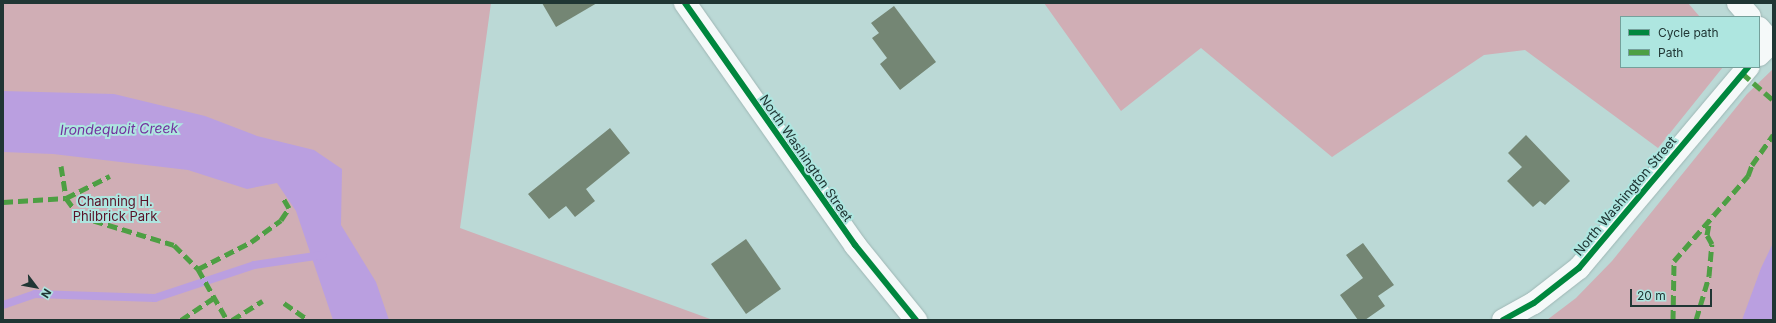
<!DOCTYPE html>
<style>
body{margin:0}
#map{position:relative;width:1776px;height:323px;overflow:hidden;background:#bbd9d6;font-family:Inter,sans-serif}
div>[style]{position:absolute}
.green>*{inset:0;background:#d0aeb5}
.water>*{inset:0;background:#ba9fe0}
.stream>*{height:8px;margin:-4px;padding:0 4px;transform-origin:4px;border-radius:4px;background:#ba9fe0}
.building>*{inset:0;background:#748674}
.roads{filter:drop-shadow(0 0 1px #9eb6b4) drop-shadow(0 0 1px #9eb6b4)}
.street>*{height:22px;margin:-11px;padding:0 11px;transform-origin:11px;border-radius:11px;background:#f5f9f9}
.quiet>*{height:5px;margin-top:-2.5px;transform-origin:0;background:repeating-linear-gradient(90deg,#4d9f43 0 10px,transparent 0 15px)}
.cycleway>*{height:6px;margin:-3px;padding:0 3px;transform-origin:3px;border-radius:3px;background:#00873e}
span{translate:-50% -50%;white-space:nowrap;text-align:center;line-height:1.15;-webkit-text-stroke:4px #aee6e0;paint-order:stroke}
.street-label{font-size:13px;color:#203634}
.park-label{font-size:13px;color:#5a1227}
.water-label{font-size:14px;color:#72319e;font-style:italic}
.frame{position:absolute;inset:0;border:4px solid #203634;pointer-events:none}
.legend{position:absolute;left:1620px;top:16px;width:140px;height:52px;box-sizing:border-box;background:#aee6e0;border:1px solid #75a09b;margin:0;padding:5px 7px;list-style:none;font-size:12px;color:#203634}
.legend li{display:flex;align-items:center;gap:8px;height:20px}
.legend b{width:20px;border:1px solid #75a09b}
.north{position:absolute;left:16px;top:267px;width:40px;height:40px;-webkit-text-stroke:3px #aee6e0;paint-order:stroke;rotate:122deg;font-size:11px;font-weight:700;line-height:16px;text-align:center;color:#203634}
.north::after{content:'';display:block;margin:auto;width:14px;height:18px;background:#203634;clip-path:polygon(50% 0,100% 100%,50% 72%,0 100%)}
.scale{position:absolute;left:1630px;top:289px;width:82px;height:18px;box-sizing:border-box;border:2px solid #203634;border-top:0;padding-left:5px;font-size:12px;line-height:14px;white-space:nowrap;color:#203634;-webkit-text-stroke:3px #aee6e0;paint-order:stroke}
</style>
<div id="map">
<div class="green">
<i style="clip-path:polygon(3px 3px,491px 3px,460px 228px,713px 320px,3px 320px)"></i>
<i style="clip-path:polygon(1044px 3px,1688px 3px,1700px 17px,1621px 17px,1621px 67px,1723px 67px,1658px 148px,1525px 50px,1484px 55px,1332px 157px,1201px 48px,1121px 111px)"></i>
<i style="clip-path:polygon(1773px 69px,1773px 320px,1547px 320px,1576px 298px,1612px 261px,1747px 94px)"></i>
</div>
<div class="water">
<i style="clip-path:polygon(3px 91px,114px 94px,205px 116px,257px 136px,314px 150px,342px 169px,341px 225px,376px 282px,389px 320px,333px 320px,296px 211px,277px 183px,247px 189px,188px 170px,53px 154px,3px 152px)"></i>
<i style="clip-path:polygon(1773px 243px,1773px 320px,1742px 320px,1761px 268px)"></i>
</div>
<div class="stream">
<i style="left:3px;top:305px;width:34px;rotate:-19deg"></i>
<i style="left:35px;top:294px;width:120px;rotate:1.9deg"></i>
<i style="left:155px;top:298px;width:104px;rotate:-18.4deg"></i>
<i style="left:254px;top:265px;width:69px;rotate:-8.4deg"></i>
</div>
<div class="building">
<i style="clip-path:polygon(542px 3px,597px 3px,556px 27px)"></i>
<i style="clip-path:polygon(894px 6px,936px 62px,900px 90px,880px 64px,887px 58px,872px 38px,879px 33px,871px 23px)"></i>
<i style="clip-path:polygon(610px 128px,630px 153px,586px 189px,595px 201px,575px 217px,566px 206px,549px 219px,528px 194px)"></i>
<i style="clip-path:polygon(1526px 135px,1570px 181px,1545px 205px,1540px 201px,1533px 207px,1507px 181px,1522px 167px,1508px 153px)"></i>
<i style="clip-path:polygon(746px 239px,781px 289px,746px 314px,711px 264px)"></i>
<i style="clip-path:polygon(1363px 243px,1394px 285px,1378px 296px,1385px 306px,1365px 320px,1358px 320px,1340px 295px,1363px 278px,1346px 255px)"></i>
</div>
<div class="roads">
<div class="street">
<i style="left:685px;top:3px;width:296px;rotate:54.9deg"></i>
<i style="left:855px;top:245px;width:97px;rotate:50.9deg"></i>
<i style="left:1738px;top:3px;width:18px;rotate:49deg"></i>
<i style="left:1759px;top:28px;width:20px;rotate:49deg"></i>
<i style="left:1759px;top:55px;width:20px;rotate:-45deg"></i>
<i style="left:1503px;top:320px;width:35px;rotate:-29deg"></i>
<i style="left:1534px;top:303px;width:57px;rotate:-37.9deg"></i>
<i style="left:1579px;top:268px;width:263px;rotate:-49.9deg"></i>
</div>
</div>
<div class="quiet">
<i style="left:1742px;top:73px;width:41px;rotate:41.1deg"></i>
<i style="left:61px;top:166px;width:32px;rotate:81deg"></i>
<i style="left:66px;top:198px;width:49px;rotate:-26.6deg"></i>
<i style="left:3px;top:202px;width:63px;rotate:-3.6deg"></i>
<i style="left:66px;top:198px;width:22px;rotate:54deg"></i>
<i style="left:79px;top:216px;width:99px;rotate:17deg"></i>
<i style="left:174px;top:245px;width:34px;rotate:45deg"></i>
<i style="left:198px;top:269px;width:59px;rotate:60.4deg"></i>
<i style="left:198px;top:269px;width:59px;rotate:-27deg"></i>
<i style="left:251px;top:242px;width:37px;rotate:-36deg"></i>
<i style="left:281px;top:220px;width:14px;rotate:-56deg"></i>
<i style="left:289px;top:208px;width:14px;rotate:-120deg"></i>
<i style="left:284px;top:303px;width:29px;rotate:35deg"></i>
<i style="left:181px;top:320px;width:40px;rotate:-34deg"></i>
<i style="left:232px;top:320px;width:36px;rotate:-32deg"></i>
<i style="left:1673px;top:320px;width:59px;rotate:-89deg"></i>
<i style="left:1674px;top:261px;width:113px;rotate:-49deg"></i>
<i style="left:1748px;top:176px;width:12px;rotate:-70deg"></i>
<i style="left:1752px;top:165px;width:37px;rotate:-55deg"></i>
<i style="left:1696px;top:320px;width:46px;rotate:-73.5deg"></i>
<i style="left:1709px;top:276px;width:32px;rotate:-85deg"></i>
<i style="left:1712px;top:244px;width:10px;rotate:-119deg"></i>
<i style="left:1707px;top:235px;width:11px;rotate:-80deg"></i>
</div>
<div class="cycleway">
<i style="left:685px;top:3px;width:296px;rotate:54.9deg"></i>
<i style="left:855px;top:245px;width:97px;rotate:50.9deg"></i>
<i style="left:1503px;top:320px;width:35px;rotate:-29deg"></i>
<i style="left:1534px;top:303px;width:57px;rotate:-37.9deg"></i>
<i style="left:1579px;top:268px;width:263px;rotate:-49.9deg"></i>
</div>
<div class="street-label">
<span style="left:806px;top:158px;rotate:55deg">North Washington Street</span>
<span style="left:1625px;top:196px;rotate:-50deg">North Washington Street</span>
</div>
<div class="park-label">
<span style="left:115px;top:209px">Channing H.<br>Philbrick Park</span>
</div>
<div class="water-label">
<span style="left:119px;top:129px;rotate:-1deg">Irondequoit Creek</span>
</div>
<div class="frame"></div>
<ul class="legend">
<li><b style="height:5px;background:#00873e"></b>Cycle path</li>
<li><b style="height:5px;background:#4d9f43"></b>Path</li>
</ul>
<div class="north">N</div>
<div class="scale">20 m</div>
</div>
